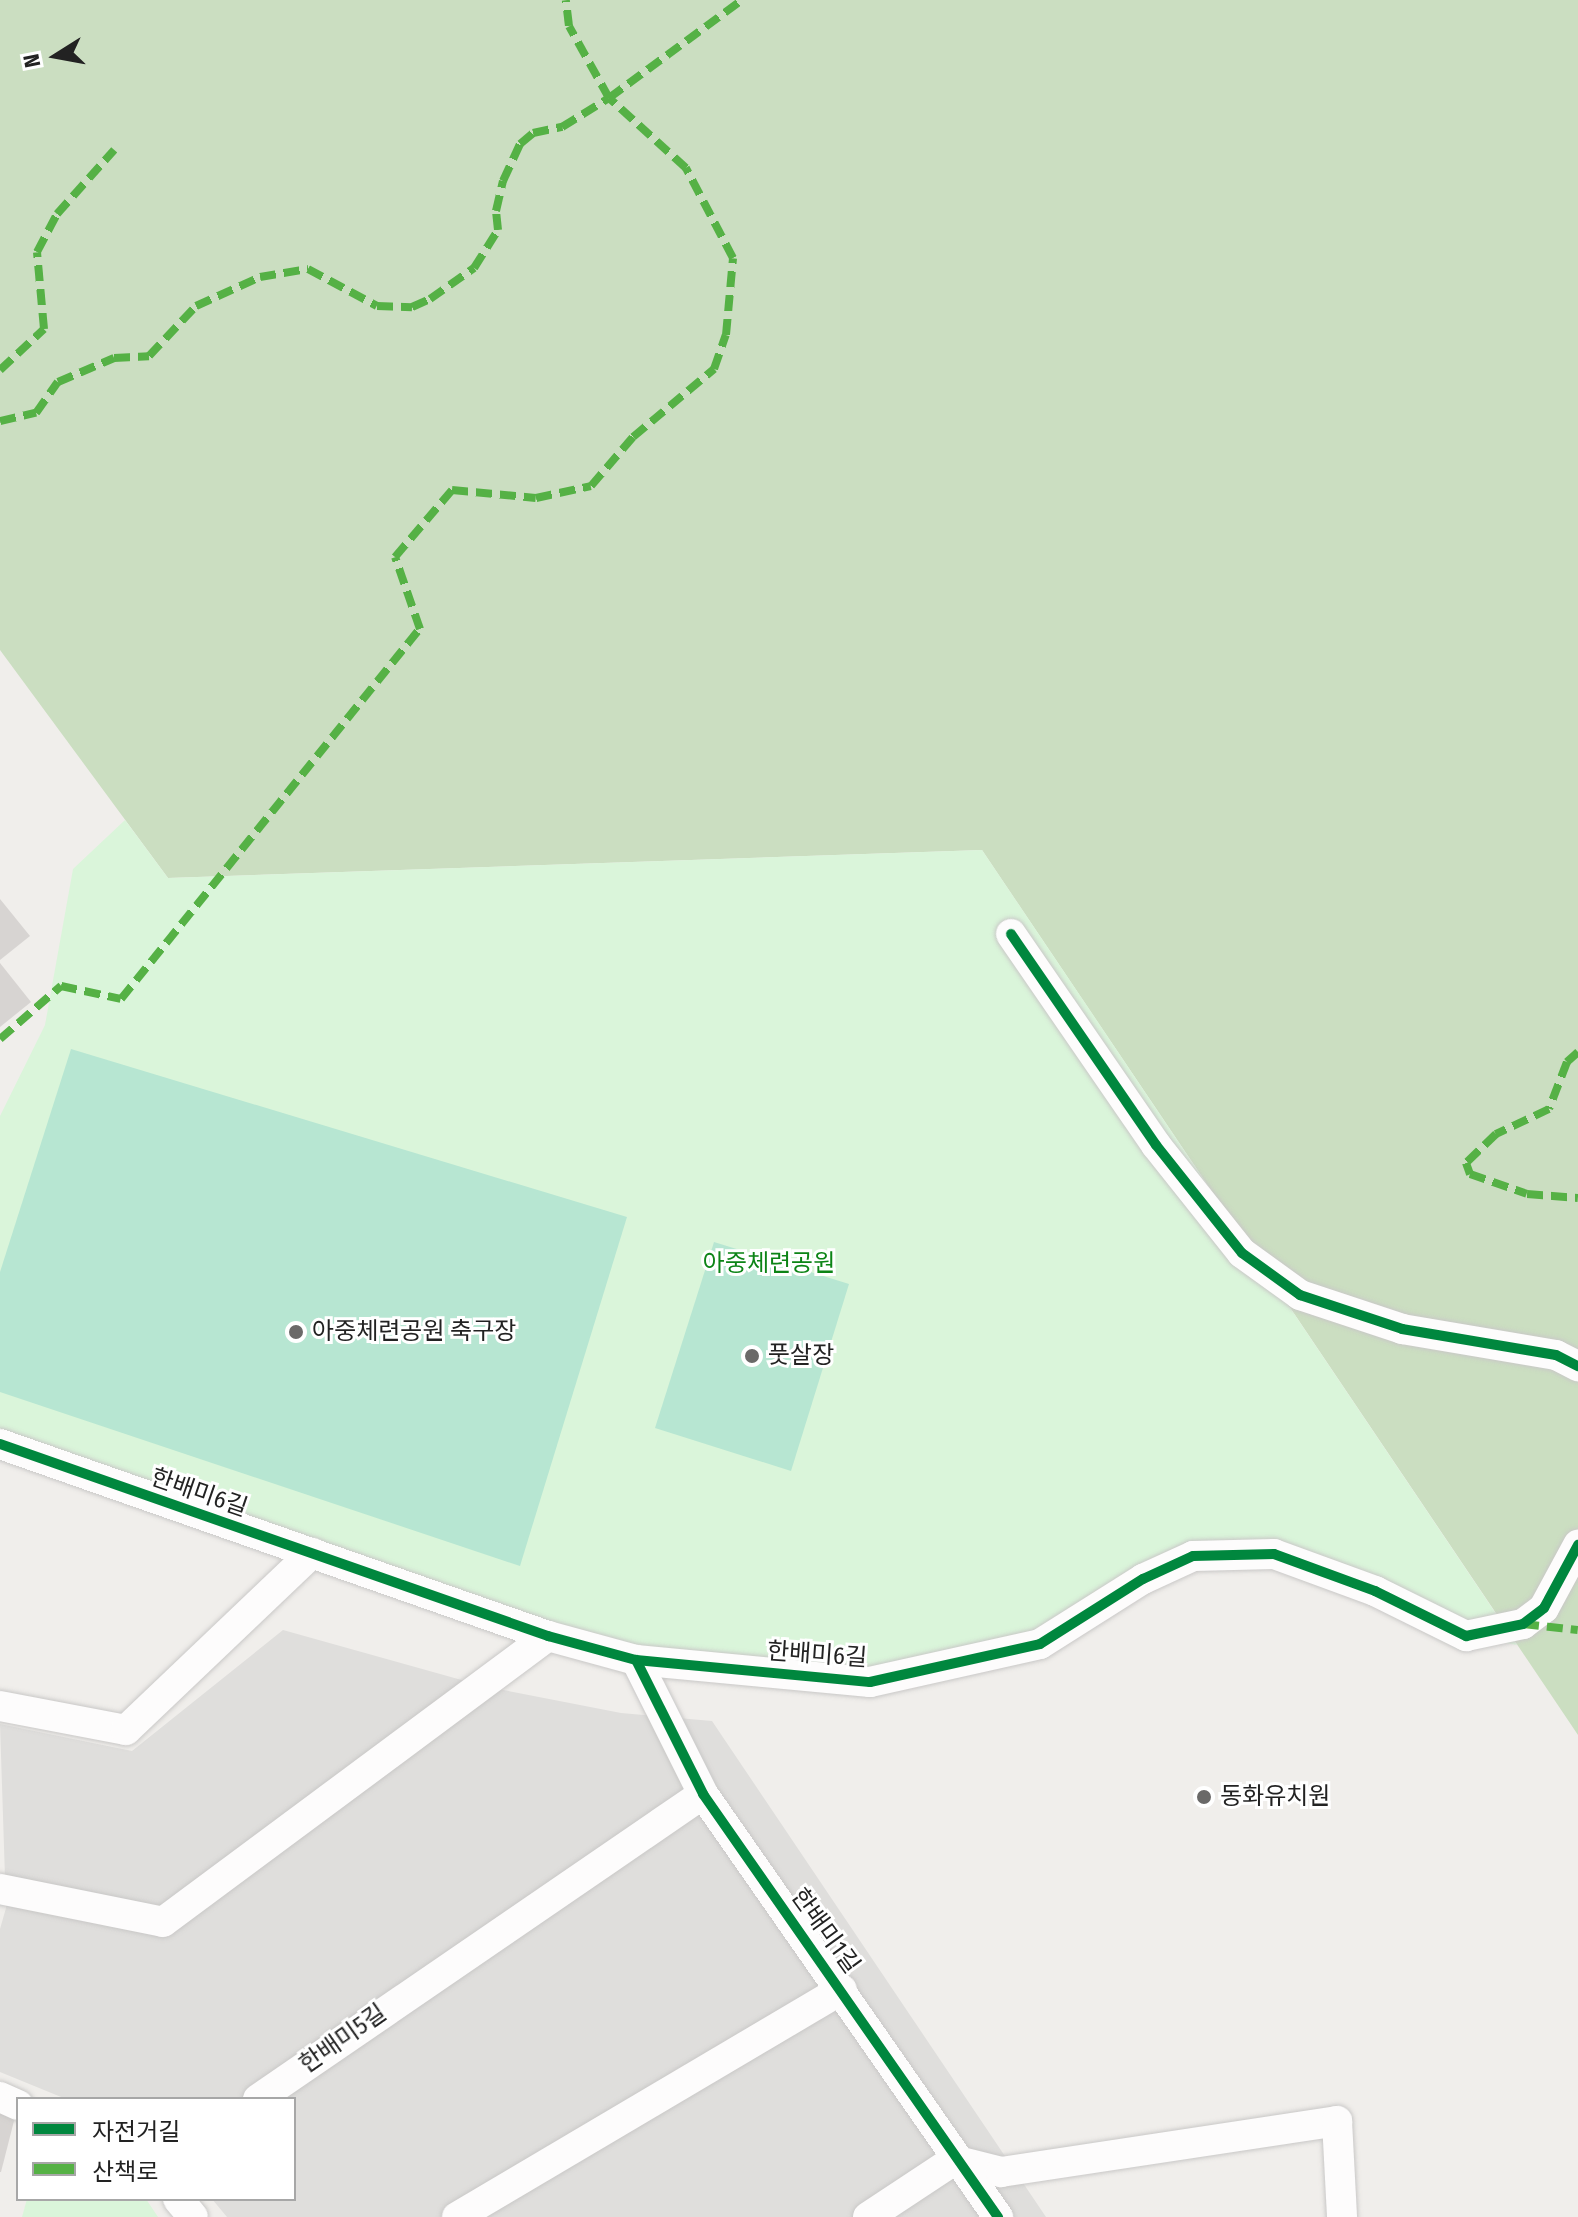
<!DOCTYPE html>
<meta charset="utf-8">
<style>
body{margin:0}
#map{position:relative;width:1578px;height:2217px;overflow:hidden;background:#f0eeeb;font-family:"Fira Sans Condensed","Noto Sans KR",sans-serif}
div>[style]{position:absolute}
.residential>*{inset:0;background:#dfdedc}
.forest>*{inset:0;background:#cbdec1}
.park>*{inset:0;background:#daf5da}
.pitch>*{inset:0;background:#b7e6d2}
.building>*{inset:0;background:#d7d4d2}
.roads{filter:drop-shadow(0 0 2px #c9c8c7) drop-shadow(0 0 2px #c9c8c7)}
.street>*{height:30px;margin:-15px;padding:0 15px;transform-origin:15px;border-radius:15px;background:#fdfcfc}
.quiet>*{height:8px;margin-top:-4px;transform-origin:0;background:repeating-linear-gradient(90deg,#55b145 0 16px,transparent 0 24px)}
.cycleway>*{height:10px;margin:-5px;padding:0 5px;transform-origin:5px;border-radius:5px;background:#00873e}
.dots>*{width:22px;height:22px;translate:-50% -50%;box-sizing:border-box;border:4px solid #fff;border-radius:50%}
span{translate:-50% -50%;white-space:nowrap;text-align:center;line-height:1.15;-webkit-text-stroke:6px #fff;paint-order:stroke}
.park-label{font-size:24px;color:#0c8416}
.poi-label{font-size:24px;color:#222}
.left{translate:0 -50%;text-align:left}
.street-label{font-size:24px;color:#222}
.legend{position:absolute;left:16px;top:2097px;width:280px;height:104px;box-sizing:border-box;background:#fff;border:2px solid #a7a7a7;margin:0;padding:10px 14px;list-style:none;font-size:24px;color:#222}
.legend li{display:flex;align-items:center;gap:16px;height:40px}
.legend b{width:40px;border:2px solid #a7a7a7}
.north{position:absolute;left:16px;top:16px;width:80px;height:80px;-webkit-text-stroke:6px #fff;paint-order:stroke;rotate:259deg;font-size:22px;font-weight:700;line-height:32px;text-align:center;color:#222}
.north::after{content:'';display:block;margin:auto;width:28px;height:36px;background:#222;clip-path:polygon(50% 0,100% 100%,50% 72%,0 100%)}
</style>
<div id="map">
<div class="residential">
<i style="clip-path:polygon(283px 1630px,483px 1686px,621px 1713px,712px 1721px,1046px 2217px,227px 2217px,212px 2199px,294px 2199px,294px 2099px,66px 2099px,0 2072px,0 1929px,6px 1908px,0 1724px,132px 1751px)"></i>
</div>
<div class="forest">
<i style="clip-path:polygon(0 0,1578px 0,1578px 1735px,982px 850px,168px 878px,0 650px)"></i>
</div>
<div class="park">
<i style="clip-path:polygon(125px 820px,168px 878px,982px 850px,1517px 1645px,1466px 1636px,1320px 1571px,1193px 1556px,1040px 1644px,870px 1682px,636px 1660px,0 1444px,0 1116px,45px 1025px,73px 869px)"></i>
<i style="clip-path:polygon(27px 2199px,146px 2199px,158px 2217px,22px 2217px)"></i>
</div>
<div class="pitch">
<i style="clip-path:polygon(71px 1049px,627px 1217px,520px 1566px,0 1392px,0 1272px)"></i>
<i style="clip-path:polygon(714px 1242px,849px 1284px,791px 1471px,655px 1428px)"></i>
</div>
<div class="building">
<i style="clip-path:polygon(0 899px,30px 936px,0 960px)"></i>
<i style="clip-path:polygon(0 963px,31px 1002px,0 1027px)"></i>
<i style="clip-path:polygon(0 2109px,16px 2113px,1px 2172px,0 2172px)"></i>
</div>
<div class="roads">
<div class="street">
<i style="left:1011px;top:934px;width:256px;rotate:55.5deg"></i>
<i style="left:1156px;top:1145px;width:138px;rotate:51.5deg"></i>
<i style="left:1242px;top:1253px;width:72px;rotate:35.9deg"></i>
<i style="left:1300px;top:1295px;width:108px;rotate:18.4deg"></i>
<i style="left:1402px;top:1329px;width:156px;rotate:9.6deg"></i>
<i style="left:1556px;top:1355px;width:25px;rotate:27deg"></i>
<i style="left:0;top:1444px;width:581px;rotate:19.31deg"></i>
<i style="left:548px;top:1636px;width:91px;rotate:15.3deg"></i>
<i style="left:636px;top:1660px;width:235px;rotate:5.4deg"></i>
<i style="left:870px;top:1682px;width:174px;rotate:-12.6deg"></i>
<i style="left:1040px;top:1644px;width:122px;rotate:-32.3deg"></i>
<i style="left:1143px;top:1579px;width:55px;rotate:-24.7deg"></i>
<i style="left:1193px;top:1556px;width:81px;rotate:-1.4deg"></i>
<i style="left:1274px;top:1554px;width:108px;rotate:20.1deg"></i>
<i style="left:1375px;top:1591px;width:102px;rotate:26.3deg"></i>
<i style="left:1466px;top:1636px;width:58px;rotate:-11.9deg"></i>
<i style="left:1523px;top:1624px;width:26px;rotate:-37deg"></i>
<i style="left:1544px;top:1608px;width:72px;rotate:-61.6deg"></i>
<i style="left:636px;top:1660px;width:150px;rotate:63.4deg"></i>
<i style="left:703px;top:1794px;width:516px;rotate:55.11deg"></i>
<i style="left:0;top:1706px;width:128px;rotate:10.8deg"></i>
<i style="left:126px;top:1730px;width:257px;rotate:-43.6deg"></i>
<i style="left:0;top:1889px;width:166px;rotate:11.4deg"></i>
<i style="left:163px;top:1922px;width:480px;rotate:-36.6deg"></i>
<i style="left:0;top:2097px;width:20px;rotate:24deg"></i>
<i style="left:258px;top:2099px;width:539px;rotate:-34.43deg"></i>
<i style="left:178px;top:2199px;width:23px;rotate:50deg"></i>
<i style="left:457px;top:2217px;width:447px;rotate:-30.6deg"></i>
<i style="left:868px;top:2217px;width:103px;rotate:-33.5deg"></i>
<i style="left:954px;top:2160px;width:49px;rotate:14.3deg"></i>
<i style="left:1001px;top:2172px;width:340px;rotate:-8.6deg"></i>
<i style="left:1337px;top:2121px;width:96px;rotate:87deg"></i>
</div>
</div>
<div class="quiet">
<i style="left:0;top:370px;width:60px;rotate:-43deg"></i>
<i style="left:44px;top:329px;width:77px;rotate:-95.2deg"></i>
<i style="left:37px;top:252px;width:43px;rotate:-62.2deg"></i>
<i style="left:57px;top:214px;width:86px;rotate:-48.3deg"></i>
<i style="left:0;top:421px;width:37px;rotate:-13deg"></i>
<i style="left:36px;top:413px;width:38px;rotate:-55deg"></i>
<i style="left:58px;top:382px;width:61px;rotate:-23.2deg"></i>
<i style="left:114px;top:358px;width:35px;rotate:-3deg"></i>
<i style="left:149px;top:356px;width:69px;rotate:-46.8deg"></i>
<i style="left:196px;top:306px;width:70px;rotate:-24.4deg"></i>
<i style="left:260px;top:277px;width:49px;rotate:-9.5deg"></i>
<i style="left:308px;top:269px;width:78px;rotate:28.2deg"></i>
<i style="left:377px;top:306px;width:35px;rotate:2deg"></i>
<i style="left:412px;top:307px;width:20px;rotate:-24deg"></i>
<i style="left:430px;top:299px;width:54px;rotate:-35.2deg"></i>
<i style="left:474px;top:268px;width:45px;rotate:-57.7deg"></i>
<i style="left:498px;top:230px;width:19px;rotate:-96deg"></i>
<i style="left:496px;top:211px;width:31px;rotate:-77deg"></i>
<i style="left:503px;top:181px;width:41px;rotate:-65.3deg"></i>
<i style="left:520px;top:144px;width:17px;rotate:-40deg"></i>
<i style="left:533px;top:133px;width:30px;rotate:-12deg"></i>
<i style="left:562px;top:127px;width:55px;rotate:-31.7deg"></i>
<i style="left:609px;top:98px;width:165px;rotate:-36.4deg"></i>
<i style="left:0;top:1039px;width:81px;rotate:-41deg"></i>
<i style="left:61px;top:986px;width:61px;rotate:12.2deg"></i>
<i style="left:121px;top:999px;width:476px;rotate:-51.1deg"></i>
<i style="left:420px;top:629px;width:76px;rotate:-109.1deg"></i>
<i style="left:395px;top:557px;width:88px;rotate:-49.6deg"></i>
<i style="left:452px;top:490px;width:84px;rotate:5.4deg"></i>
<i style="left:536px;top:498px;width:56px;rotate:-12.3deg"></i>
<i style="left:591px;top:486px;width:65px;rotate:-49.4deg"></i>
<i style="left:633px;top:437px;width:106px;rotate:-40deg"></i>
<i style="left:714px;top:369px;width:36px;rotate:-71deg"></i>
<i style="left:726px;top:335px;width:77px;rotate:-84.8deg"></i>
<i style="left:733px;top:258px;width:102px;rotate:-117.6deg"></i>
<i style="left:686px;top:168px;width:104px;rotate:-137.7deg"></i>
<i style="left:609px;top:98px;width:82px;rotate:-119.1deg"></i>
<i style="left:569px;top:26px;width:26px;rotate:-97deg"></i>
<i style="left:1578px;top:1052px;width:15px;rotate:138deg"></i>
<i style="left:1567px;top:1062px;width:50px;rotate:111deg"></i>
<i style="left:1549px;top:1109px;width:59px;rotate:154.7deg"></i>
<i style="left:1496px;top:1134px;width:42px;rotate:136deg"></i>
<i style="left:1466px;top:1163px;width:12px;rotate:70deg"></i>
<i style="left:1470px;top:1174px;width:60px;rotate:19.3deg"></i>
<i style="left:1527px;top:1194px;width:51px;rotate:4.5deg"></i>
<i style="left:1523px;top:1624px;width:55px;rotate:6.2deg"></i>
</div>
<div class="cycleway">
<i style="left:1011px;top:934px;width:256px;rotate:55.5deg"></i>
<i style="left:1156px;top:1145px;width:138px;rotate:51.5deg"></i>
<i style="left:1242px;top:1253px;width:72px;rotate:35.9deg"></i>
<i style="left:1300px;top:1295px;width:108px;rotate:18.4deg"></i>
<i style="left:1402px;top:1329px;width:156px;rotate:9.6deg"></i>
<i style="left:1556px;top:1355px;width:25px;rotate:27deg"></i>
<i style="left:0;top:1444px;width:581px;rotate:19.31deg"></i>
<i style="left:548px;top:1636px;width:91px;rotate:15.3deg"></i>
<i style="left:636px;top:1660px;width:235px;rotate:5.4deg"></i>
<i style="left:870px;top:1682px;width:174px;rotate:-12.6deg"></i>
<i style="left:1040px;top:1644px;width:122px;rotate:-32.3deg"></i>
<i style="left:1143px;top:1579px;width:55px;rotate:-24.7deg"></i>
<i style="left:1193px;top:1556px;width:81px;rotate:-1.4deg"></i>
<i style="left:1274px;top:1554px;width:108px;rotate:20.1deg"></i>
<i style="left:1375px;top:1591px;width:102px;rotate:26.3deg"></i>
<i style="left:1466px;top:1636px;width:58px;rotate:-11.9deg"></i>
<i style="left:1523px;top:1624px;width:26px;rotate:-37deg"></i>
<i style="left:1544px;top:1608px;width:72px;rotate:-61.6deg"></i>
<i style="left:636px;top:1660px;width:150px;rotate:63.4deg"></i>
<i style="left:703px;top:1794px;width:516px;rotate:55.11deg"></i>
</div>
<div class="dots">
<i style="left:296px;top:1332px;background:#6a6968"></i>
<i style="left:752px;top:1356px;background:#6a6968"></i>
<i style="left:1204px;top:1797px;background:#6a6968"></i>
</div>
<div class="park-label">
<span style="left:769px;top:1264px">아중체련공원</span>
</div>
<div class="poi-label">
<span class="left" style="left:312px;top:1332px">아중체련공원 축구장</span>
<span class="left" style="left:768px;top:1356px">풋살장</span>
<span class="left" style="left:1220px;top:1797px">동화유치원</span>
</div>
<div class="street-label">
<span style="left:199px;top:1493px;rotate:19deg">한배미6길</span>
<span style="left:817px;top:1655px;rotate:4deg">한배미6길</span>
<span style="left:825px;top:1931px;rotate:54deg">한배미1길</span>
<span style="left:343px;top:2039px;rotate:-35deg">한배미5길</span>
</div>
<ul class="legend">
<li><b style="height:10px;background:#00873e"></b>자전거길</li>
<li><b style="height:10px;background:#55b145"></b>산책로</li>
</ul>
<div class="north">N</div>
</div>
